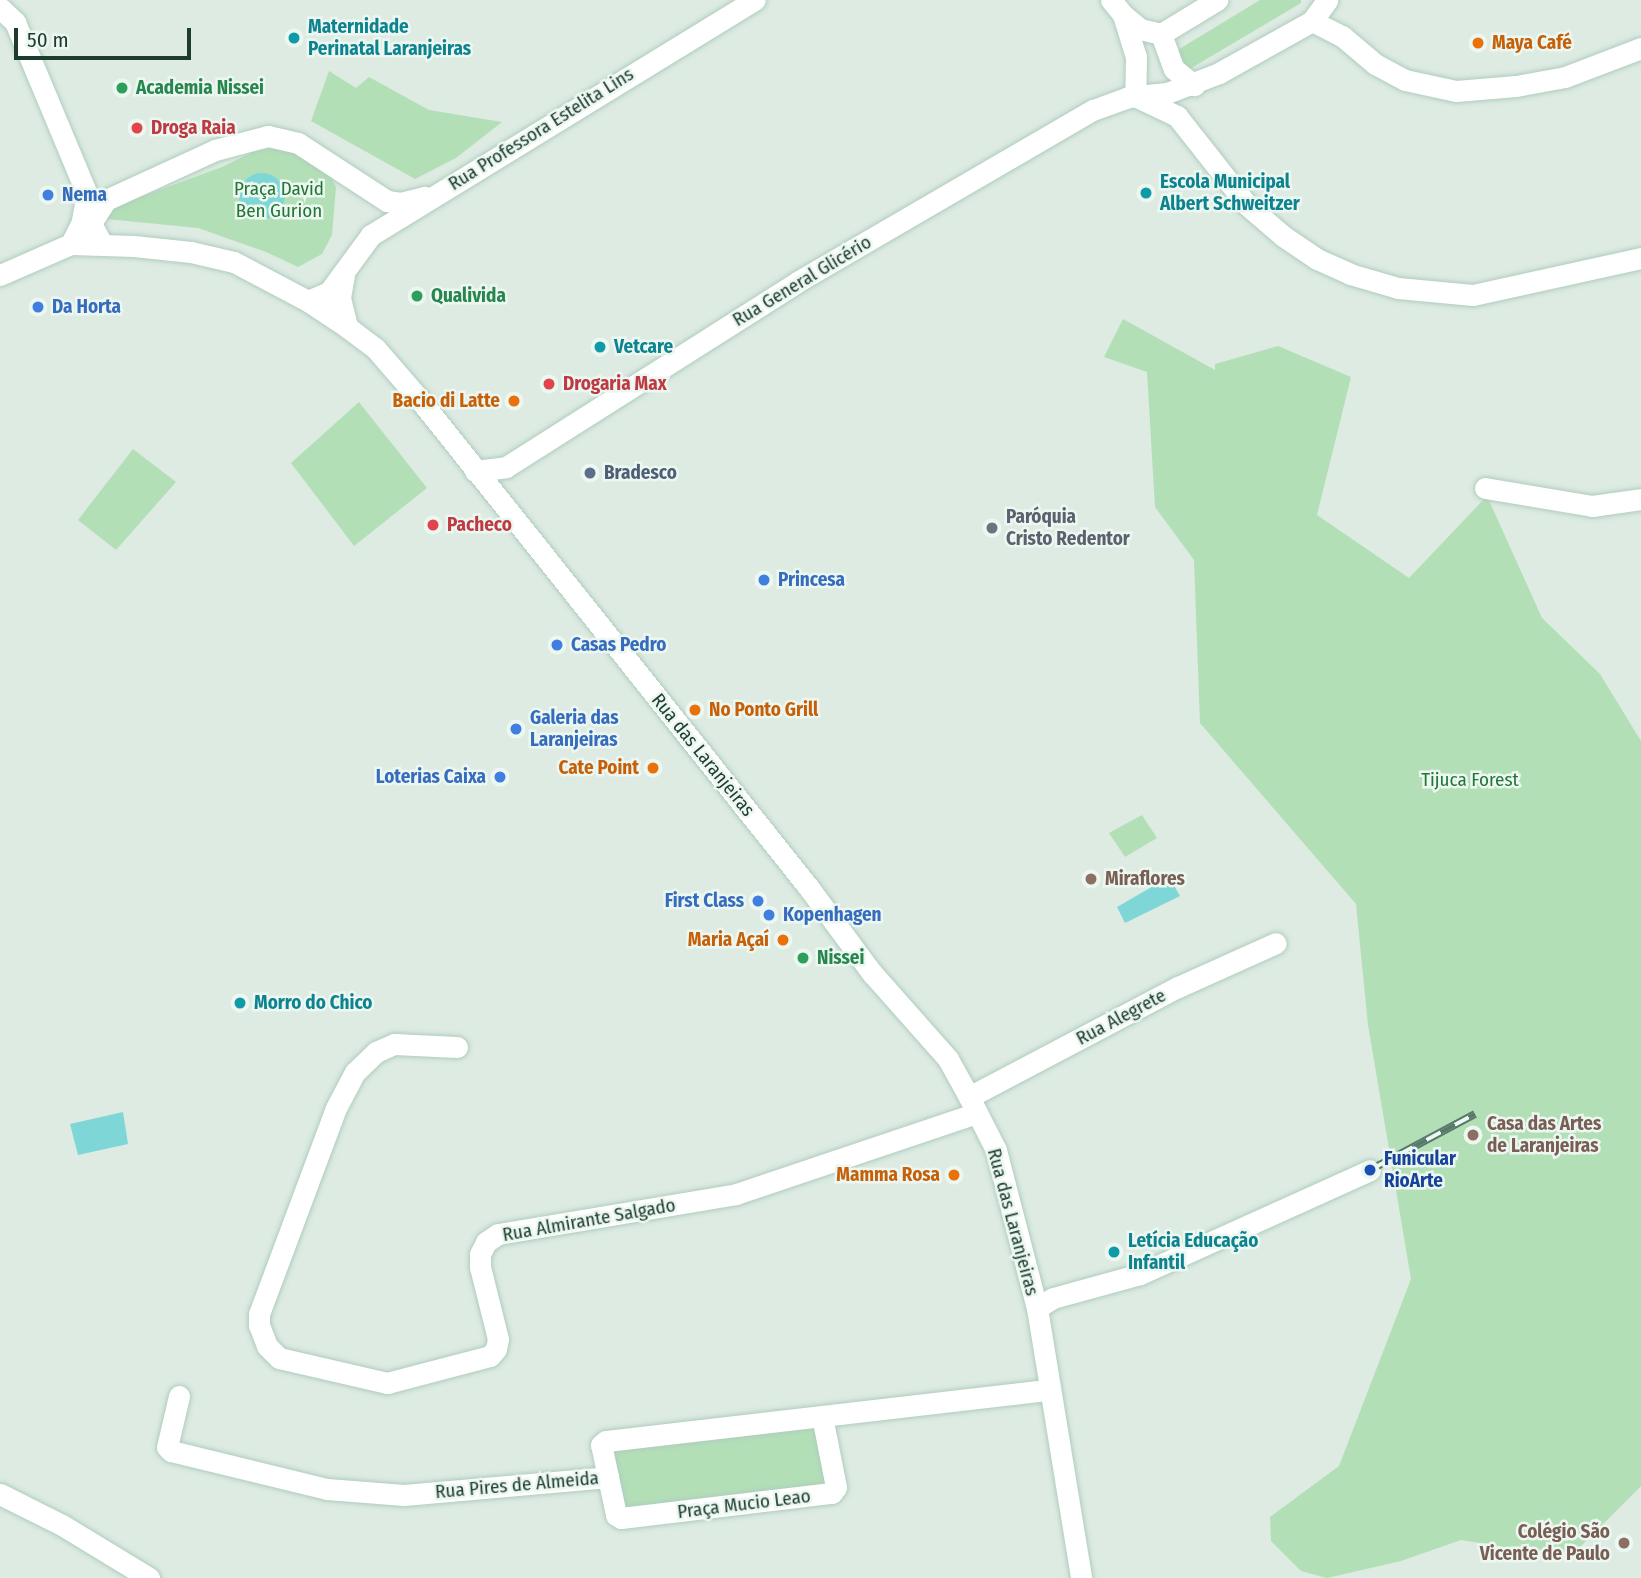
<!DOCTYPE html>
<meta charset="utf-8">
<style>
body{margin:0}
#map{position:relative;width:1641px;height:1578px;overflow:hidden;background:#ddebe2;font-family:"Fira Sans Condensed",sans-serif}
div>[style]{position:absolute}
.green>*{inset:0;background:#b3dfb7}
.water>*{inset:0;background:#7ed7d6}
.round{border-radius:50%}
.roads{filter:drop-shadow(0 0 2px #afccbd) drop-shadow(0 0 2px #afccbd)}
.street>*{height:21px;margin:-10.5px;padding:0 10.5px;transform-origin:10.5px;border-radius:10.5px;background:#fff}
.secondary>*{height:21px;margin:-10.5px;padding:0 10.5px;transform-origin:10.5px;border-radius:10.5px;background:#fff}
.rail>*{height:8px;margin-top:-4px;transform-origin:0;background:repeating-linear-gradient(90deg,#edf7f1 0 16px,#57786a 0 32px);box-sizing:border-box;border-block:2px solid #57786a}
.dots>*{width:19px;height:19px;translate:-50% -50%;box-sizing:border-box;border:4px solid #edf7f1;border-radius:50%}
span{translate:-50% -50%;white-space:nowrap;text-align:center;line-height:1.15;-webkit-text-stroke:5px #edf7f1;paint-order:stroke}
.culture-label{font-size:19px;color:#0d838f;font-weight:700}
.left{translate:0 -50%;text-align:left}
.food-label{font-size:19px;color:#c56008;font-weight:700}
.right{translate:-100% -50%;text-align:right}
.leisure-label{font-size:19px;color:#27864d;font-weight:700}
.health-label{font-size:19px;color:#be3a42;font-weight:700}
.street-label{font-size:19px;color:#1d3c2e}
.park-label{font-size:19px;color:#237736}
.shop-label{font-size:19px;color:#366cbe;font-weight:700}
.service-label{font-size:19px;color:#4e5e75;font-weight:700}
.worship-label{font-size:19px;color:#5b616d;font-weight:700}
.education-label{font-size:19px;color:#785e54;font-weight:700}
.transit-label{font-size:19px;color:#164399;font-weight:700}
.scale{position:absolute;left:14px;top:28px;width:177px;height:32px;box-sizing:border-box;border:4px solid #1d3c2e;border-top:0;padding-left:9px;font-size:21px;line-height:24px;white-space:nowrap;color:#1d3c2e;-webkit-text-stroke:5px #edf7f1;paint-order:stroke}
</style>
<div id="map">
<div class="green">
<i style="clip-path:polygon(1260px 0,1301px 0,1301px 3px,1188px 70px,1178px 60px,1176px 51px)"></i>
<i style="clip-path:polygon(329px 71px,356px 88px,369px 77px,429px 110px,502px 122px,456px 158px,415px 179px,311px 121px)"></i>
<i style="clip-path:polygon(284px 146px,325px 165px,336px 187px,332px 235px,322px 254px,298px 267px,266px 252px,198px 228px,107px 219px,105px 210px,222px 167px,253px 152px)"></i>
<i style="clip-path:polygon(1123px 319px,1215px 370px,1215px 364px,1278px 346px,1351px 377px,1317px 515px,1409px 578px,1487px 496px,1542px 618px,1600px 674px,1641px 741px,1641px 1486px,1575px 1552px,1517px 1549px,1461px 1540px,1401px 1561px,1327px 1578px,1301px 1571px,1271px 1541px,1270px 1517px,1339px 1466px,1411px 1279px,1368px 1025px,1356px 904px,1200px 723px,1194px 560px,1155px 507px,1147px 372px,1104px 357px)"></i>
<i style="clip-path:polygon(359px 402px,427px 488px,354px 546px,291px 463px)"></i>
<i style="clip-path:polygon(133px 449px,176px 482px,116px 550px,78px 520px)"></i>
<i style="clip-path:polygon(1142px 815px,1157px 838px,1125px 857px,1109px 833px)"></i>
<i style="clip-path:polygon(816px 1413px,827px 1490px,610px 1517px,599px 1446px)"></i>
</div>
<div class="water">
<i class="round" style="left:239px;top:173px;width:46px;height:46px"></i>
<i style="clip-path:polygon(1169px 877px,1180px 896px,1125px 923px,1117px 907px)"></i>
<i style="clip-path:polygon(123px 1112px,128px 1144px,78px 1155px,70px 1124px)"></i>
</div>
<div class="roads">
<div class="street">
<i style="left:1111px;top:0;width:19px;rotate:51deg"></i>
<i style="left:1123px;top:15px;width:22px;rotate:39deg"></i>
<i style="left:1140px;top:29px;width:22px;rotate:13deg"></i>
<i style="left:0;top:8px;width:21px;rotate:43deg"></i>
<i style="left:15px;top:22px;width:186px;rotate:67.3deg"></i>
<i style="left:87px;top:194px;width:31px;rotate:101deg"></i>
<i style="left:81px;top:224px;width:22px;rotate:117deg"></i>
<i style="left:1123px;top:15px;width:44px;rotate:72.8deg"></i>
<i style="left:1136px;top:57px;width:39px;rotate:91deg"></i>
<i style="left:1135px;top:96px;width:47px;rotate:25.5deg"></i>
<i style="left:1177px;top:116px;width:113px;rotate:51.8deg"></i>
<i style="left:1247px;top:205px;width:48px;rotate:40.7deg"></i>
<i style="left:1283px;top:236px;width:41px;rotate:34.1deg"></i>
<i style="left:1317px;top:259px;width:36px;rotate:24deg"></i>
<i style="left:1350px;top:274px;width:50px;rotate:16.3deg"></i>
<i style="left:1398px;top:288px;width:75px;rotate:5.3deg"></i>
<i style="left:1473px;top:295px;width:172px;rotate:-12.4deg"></i>
<i style="left:1312px;top:21px;width:34px;rotate:27deg"></i>
<i style="left:1342px;top:36px;width:43px;rotate:40.3deg"></i>
<i style="left:1375px;top:64px;width:34px;rotate:28deg"></i>
<i style="left:1405px;top:80px;width:52px;rotate:12.2deg"></i>
<i style="left:1456px;top:91px;width:60px;rotate:-4.8deg"></i>
<i style="left:1516px;top:86px;width:50px;rotate:-10.4deg"></i>
<i style="left:1565px;top:77px;width:81px;rotate:-20.9deg"></i>
<i style="left:1161px;top:34px;width:66px;rotate:-31.3deg"></i>
<i style="left:1161px;top:34px;width:37px;rotate:70deg"></i>
<i style="left:1174px;top:69px;width:26px;rotate:39deg"></i>
<i style="left:102px;top:244px;width:24px;rotate:-118deg"></i>
<i style="left:91px;top:223px;width:27px;rotate:-57deg"></i>
<i style="left:106px;top:200px;width:120px;rotate:-24.6deg"></i>
<i style="left:215px;top:150px;width:55px;rotate:-14.8deg"></i>
<i style="left:268px;top:136px;width:31px;rotate:13deg"></i>
<i style="left:298px;top:143px;width:106px;rotate:33.1deg"></i>
<i style="left:387px;top:201px;width:14px;rotate:8deg"></i>
<i style="left:401px;top:203px;width:24px;rotate:-15deg"></i>
<i style="left:344px;top:275px;width:23px;rotate:100deg"></i>
<i style="left:340px;top:298px;width:30px;rotate:76deg"></i>
<i style="left:308px;top:301px;width:23px;rotate:-23deg"></i>
<i style="left:329px;top:292px;width:71px;rotate:-53.6deg"></i>
<i style="left:371px;top:235px;width:450px;rotate:-31.5deg"></i>
<i style="left:475px;top:471px;width:31px;rotate:-7deg"></i>
<i style="left:506px;top:467px;width:345px;rotate:-32.4deg"></i>
<i style="left:797px;top:282px;width:342px;rotate:-30.2deg"></i>
<i style="left:1093px;top:110px;width:37px;rotate:-20deg"></i>
<i style="left:1128px;top:97px;width:39px;rotate:-6deg"></i>
<i style="left:1167px;top:93px;width:56px;rotate:-21deg"></i>
<i style="left:1219px;top:73px;width:107px;rotate:-29.2deg"></i>
<i style="left:1312px;top:21px;width:26px;rotate:-54deg"></i>
<i style="left:1485px;top:488px;width:109px;rotate:9.5deg"></i>
<i style="left:1592px;top:506px;width:49px;rotate:-8.1deg"></i>
<i style="left:457px;top:1047px;width:63px;rotate:-177.3deg"></i>
<i style="left:394px;top:1044px;width:20px;rotate:156deg"></i>
<i style="left:376px;top:1052px;width:29px;rotate:136deg"></i>
<i style="left:355px;top:1072px;width:41px;rotate:117.8deg"></i>
<i style="left:336px;top:1108px;width:220px;rotate:110.5deg"></i>
<i style="left:259px;top:1314px;width:11px;rotate:90deg"></i>
<i style="left:259px;top:1325px;width:22px;rotate:69deg"></i>
<i style="left:267px;top:1346px;width:17px;rotate:45deg"></i>
<i style="left:279px;top:1358px;width:111px;rotate:13deg"></i>
<i style="left:387px;top:1383px;width:106px;rotate:-14.7deg"></i>
<i style="left:490px;top:1356px;width:9px;rotate:-49deg"></i>
<i style="left:496px;top:1349px;width:10px;rotate:-79deg"></i>
<i style="left:498px;top:1339px;width:74px;rotate:-104deg"></i>
<i style="left:480px;top:1267px;width:13px;rotate:-90deg"></i>
<i style="left:480px;top:1254px;width:13px;rotate:-63deg"></i>
<i style="left:486px;top:1242px;width:14px;rotate:-34deg"></i>
<i style="left:498px;top:1234px;width:241px;rotate:-9.5deg"></i>
<i style="left:736px;top:1194px;width:254px;rotate:-18.6deg"></i>
<i style="left:969px;top:1097px;width:236px;rotate:-27.8deg"></i>
<i style="left:1178px;top:987px;width:107px;rotate:-24.2deg"></i>
<i style="left:1037px;top:1308px;width:19px;rotate:-32deg"></i>
<i style="left:1053px;top:1298px;width:90px;rotate:-15.4deg"></i>
<i style="left:1140px;top:1274px;width:252px;rotate:-24.3deg"></i>
<i style="left:179px;top:1396px;width:52px;rotate:103.2deg"></i>
<i style="left:167px;top:1447px;width:6px;rotate:45deg"></i>
<i style="left:171px;top:1451px;width:161px;rotate:13.7deg"></i>
<i style="left:327px;top:1489px;width:77px;rotate:4.5deg"></i>
<i style="left:404px;top:1495px;width:205px;rotate:-5deg"></i>
<i style="left:608px;top:1477px;width:33px;rotate:-102deg"></i>
<i style="left:601px;top:1445px;width:6px;rotate:-39deg"></i>
<i style="left:606px;top:1441px;width:446px;rotate:-6.6deg"></i>
<i style="left:608px;top:1477px;width:39px;rotate:78deg"></i>
<i style="left:616px;top:1515px;width:6px;rotate:31deg"></i>
<i style="left:621px;top:1518px;width:212px;rotate:-6.8deg"></i>
<i style="left:832px;top:1493px;width:7px;rotate:-56deg"></i>
<i style="left:836px;top:1487px;width:72px;rotate:-101.2deg"></i>
<i style="left:0;top:1494px;width:69px;rotate:26.6deg"></i>
<i style="left:62px;top:1525px;width:102px;rotate:31.3deg"></i>
</div>
<div class="secondary">
<i style="left:0;top:275px;width:77px;rotate:-23.6deg"></i>
<i style="left:71px;top:244px;width:63px;rotate:1.8deg"></i>
<i style="left:134px;top:246px;width:57px;rotate:6deg"></i>
<i style="left:191px;top:252px;width:44px;rotate:13.1deg"></i>
<i style="left:234px;top:262px;width:84px;rotate:27.8deg"></i>
<i style="left:308px;top:301px;width:47px;rotate:33.7deg"></i>
<i style="left:347px;top:327px;width:36px;rotate:37deg"></i>
<i style="left:376px;top:349px;width:67px;rotate:49.2deg"></i>
<i style="left:420px;top:400px;width:624px;rotate:51.44deg"></i>
<i style="left:809px;top:888px;width:106px;rotate:53.5deg"></i>
<i style="left:872px;top:973px;width:115px;rotate:48.5deg"></i>
<i style="left:948px;top:1059px;width:43px;rotate:61.1deg"></i>
<i style="left:969px;top:1097px;width:59px;rotate:63deg"></i>
<i style="left:996px;top:1150px;width:163px;rotate:75.5deg"></i>
<i style="left:1037px;top:1308px;width:274px;rotate:80.7deg"></i>
</div>
</div>
<div class="rail">
<i style="left:1370px;top:1170px;width:119px;rotate:-28.1deg"></i>
</div>
<div class="dots">
<i style="left:294px;top:38px;background:#0f9aa8"></i>
<i style="left:1478px;top:43px;background:#e8710a"></i>
<i style="left:122px;top:88px;background:#2e9e5b"></i>
<i style="left:137px;top:128px;background:#e0444e"></i>
<i style="left:1146px;top:193px;background:#0f9aa8"></i>
<i style="left:48px;top:195px;background:#3f7fe0"></i>
<i style="left:417px;top:296px;background:#2e9e5b"></i>
<i style="left:38px;top:307px;background:#3f7fe0"></i>
<i style="left:600px;top:347px;background:#0f9aa8"></i>
<i style="left:549px;top:384px;background:#e0444e"></i>
<i style="left:514px;top:401px;background:#e8710a"></i>
<i style="left:590px;top:473px;background:#5c6f8a"></i>
<i style="left:433px;top:525px;background:#e0444e"></i>
<i style="left:992px;top:528px;background:#6b7280"></i>
<i style="left:764px;top:580px;background:#3f7fe0"></i>
<i style="left:557px;top:645px;background:#3f7fe0"></i>
<i style="left:695px;top:710px;background:#e8710a"></i>
<i style="left:516px;top:729px;background:#3f7fe0"></i>
<i style="left:653px;top:768px;background:#e8710a"></i>
<i style="left:500px;top:777px;background:#3f7fe0"></i>
<i style="left:1091px;top:879px;background:#8d6e63"></i>
<i style="left:758px;top:901px;background:#3f7fe0"></i>
<i style="left:769px;top:915px;background:#3f7fe0"></i>
<i style="left:783px;top:940px;background:#e8710a"></i>
<i style="left:803px;top:958px;background:#2e9e5b"></i>
<i style="left:240px;top:1003px;background:#0f9aa8"></i>
<i style="left:1473px;top:1135px;background:#8d6e63"></i>
<i style="left:1370px;top:1170px;background:#1a4fb4"></i>
<i style="left:954px;top:1175px;background:#e8710a"></i>
<i style="left:1114px;top:1252px;background:#0f9aa8"></i>
<i style="left:1624px;top:1543px;background:#8d6e63"></i>
</div>
<div class="culture-label">
<span class="left" style="left:308px;top:38px">Maternidade<br>Perinatal Laranjeiras</span>
<span class="left" style="left:1160px;top:193px">Escola Municipal<br>Albert Schweitzer</span>
<span class="left" style="left:614px;top:347px">Vetcare</span>
<span class="left" style="left:254px;top:1003px">Morro do Chico</span>
<span class="left" style="left:1128px;top:1252px">Letícia Educação<br>Infantil</span>
</div>
<div class="food-label">
<span class="left" style="left:1492px;top:43px">Maya Café</span>
<span class="right" style="left:500px;top:401px">Bacio di Latte</span>
<span class="left" style="left:709px;top:710px">No Ponto Grill</span>
<span class="right" style="left:639px;top:768px">Cate Point</span>
<span class="right" style="left:769px;top:940px">Maria Açaí</span>
<span class="right" style="left:940px;top:1175px">Mamma Rosa</span>
</div>
<div class="leisure-label">
<span class="left" style="left:136px;top:88px">Academia Nissei</span>
<span class="left" style="left:431px;top:296px">Qualivida</span>
<span class="left" style="left:817px;top:958px">Nissei</span>
</div>
<div class="health-label">
<span class="left" style="left:151px;top:128px">Droga Raia</span>
<span class="left" style="left:563px;top:384px">Drogaria Max</span>
<span class="left" style="left:447px;top:525px">Pacheco</span>
</div>
<div class="street-label">
<span style="left:541px;top:129px;rotate:-32deg">Rua Professora Estelita Lins</span>
<span style="left:802px;top:281px;rotate:-31deg">Rua General Glicério</span>
<span style="left:703px;top:755px;rotate:51deg">Rua das Laranjeiras</span>
<span style="left:1121px;top:1017px;rotate:-28deg">Rua Alegrete</span>
<span style="left:589px;top:1220px;rotate:-10deg">Rua Almirante Salgado</span>
<span style="left:1013px;top:1222px;rotate:75deg">Rua das Laranjeiras</span>
<span style="left:517px;top:1485px;rotate:-5deg">Rua Pires de Almeida</span>
<span style="left:744px;top:1504px;rotate:-7deg">Praça Mucio Leao</span>
</div>
<div class="park-label">
<span style="left:279px;top:200px">Praça David<br>Ben Gurion</span>
<span style="left:1470px;top:780px">Tijuca Forest</span>
</div>
<div class="shop-label">
<span class="left" style="left:62px;top:195px">Nema</span>
<span class="left" style="left:52px;top:307px">Da Horta</span>
<span class="left" style="left:778px;top:580px">Princesa</span>
<span class="left" style="left:571px;top:645px">Casas Pedro</span>
<span class="left" style="left:530px;top:729px">Galeria das<br>Laranjeiras</span>
<span class="right" style="left:486px;top:777px">Loterias Caixa</span>
<span class="right" style="left:744px;top:901px">First Class</span>
<span class="left" style="left:783px;top:915px">Kopenhagen</span>
</div>
<div class="service-label">
<span class="left" style="left:604px;top:473px">Bradesco</span>
</div>
<div class="worship-label">
<span class="left" style="left:1006px;top:528px">Paróquia<br>Cristo Redentor</span>
</div>
<div class="education-label">
<span class="left" style="left:1105px;top:879px">Miraflores</span>
<span class="left" style="left:1487px;top:1135px">Casa das Artes<br>de Laranjeiras</span>
<span class="right" style="left:1610px;top:1543px">Colégio São<br>Vicente de Paulo</span>
</div>
<div class="transit-label">
<span class="left" style="left:1384px;top:1170px">Funicular<br>RioArte</span>
</div>
<div class="scale">50 m</div>
</div>
